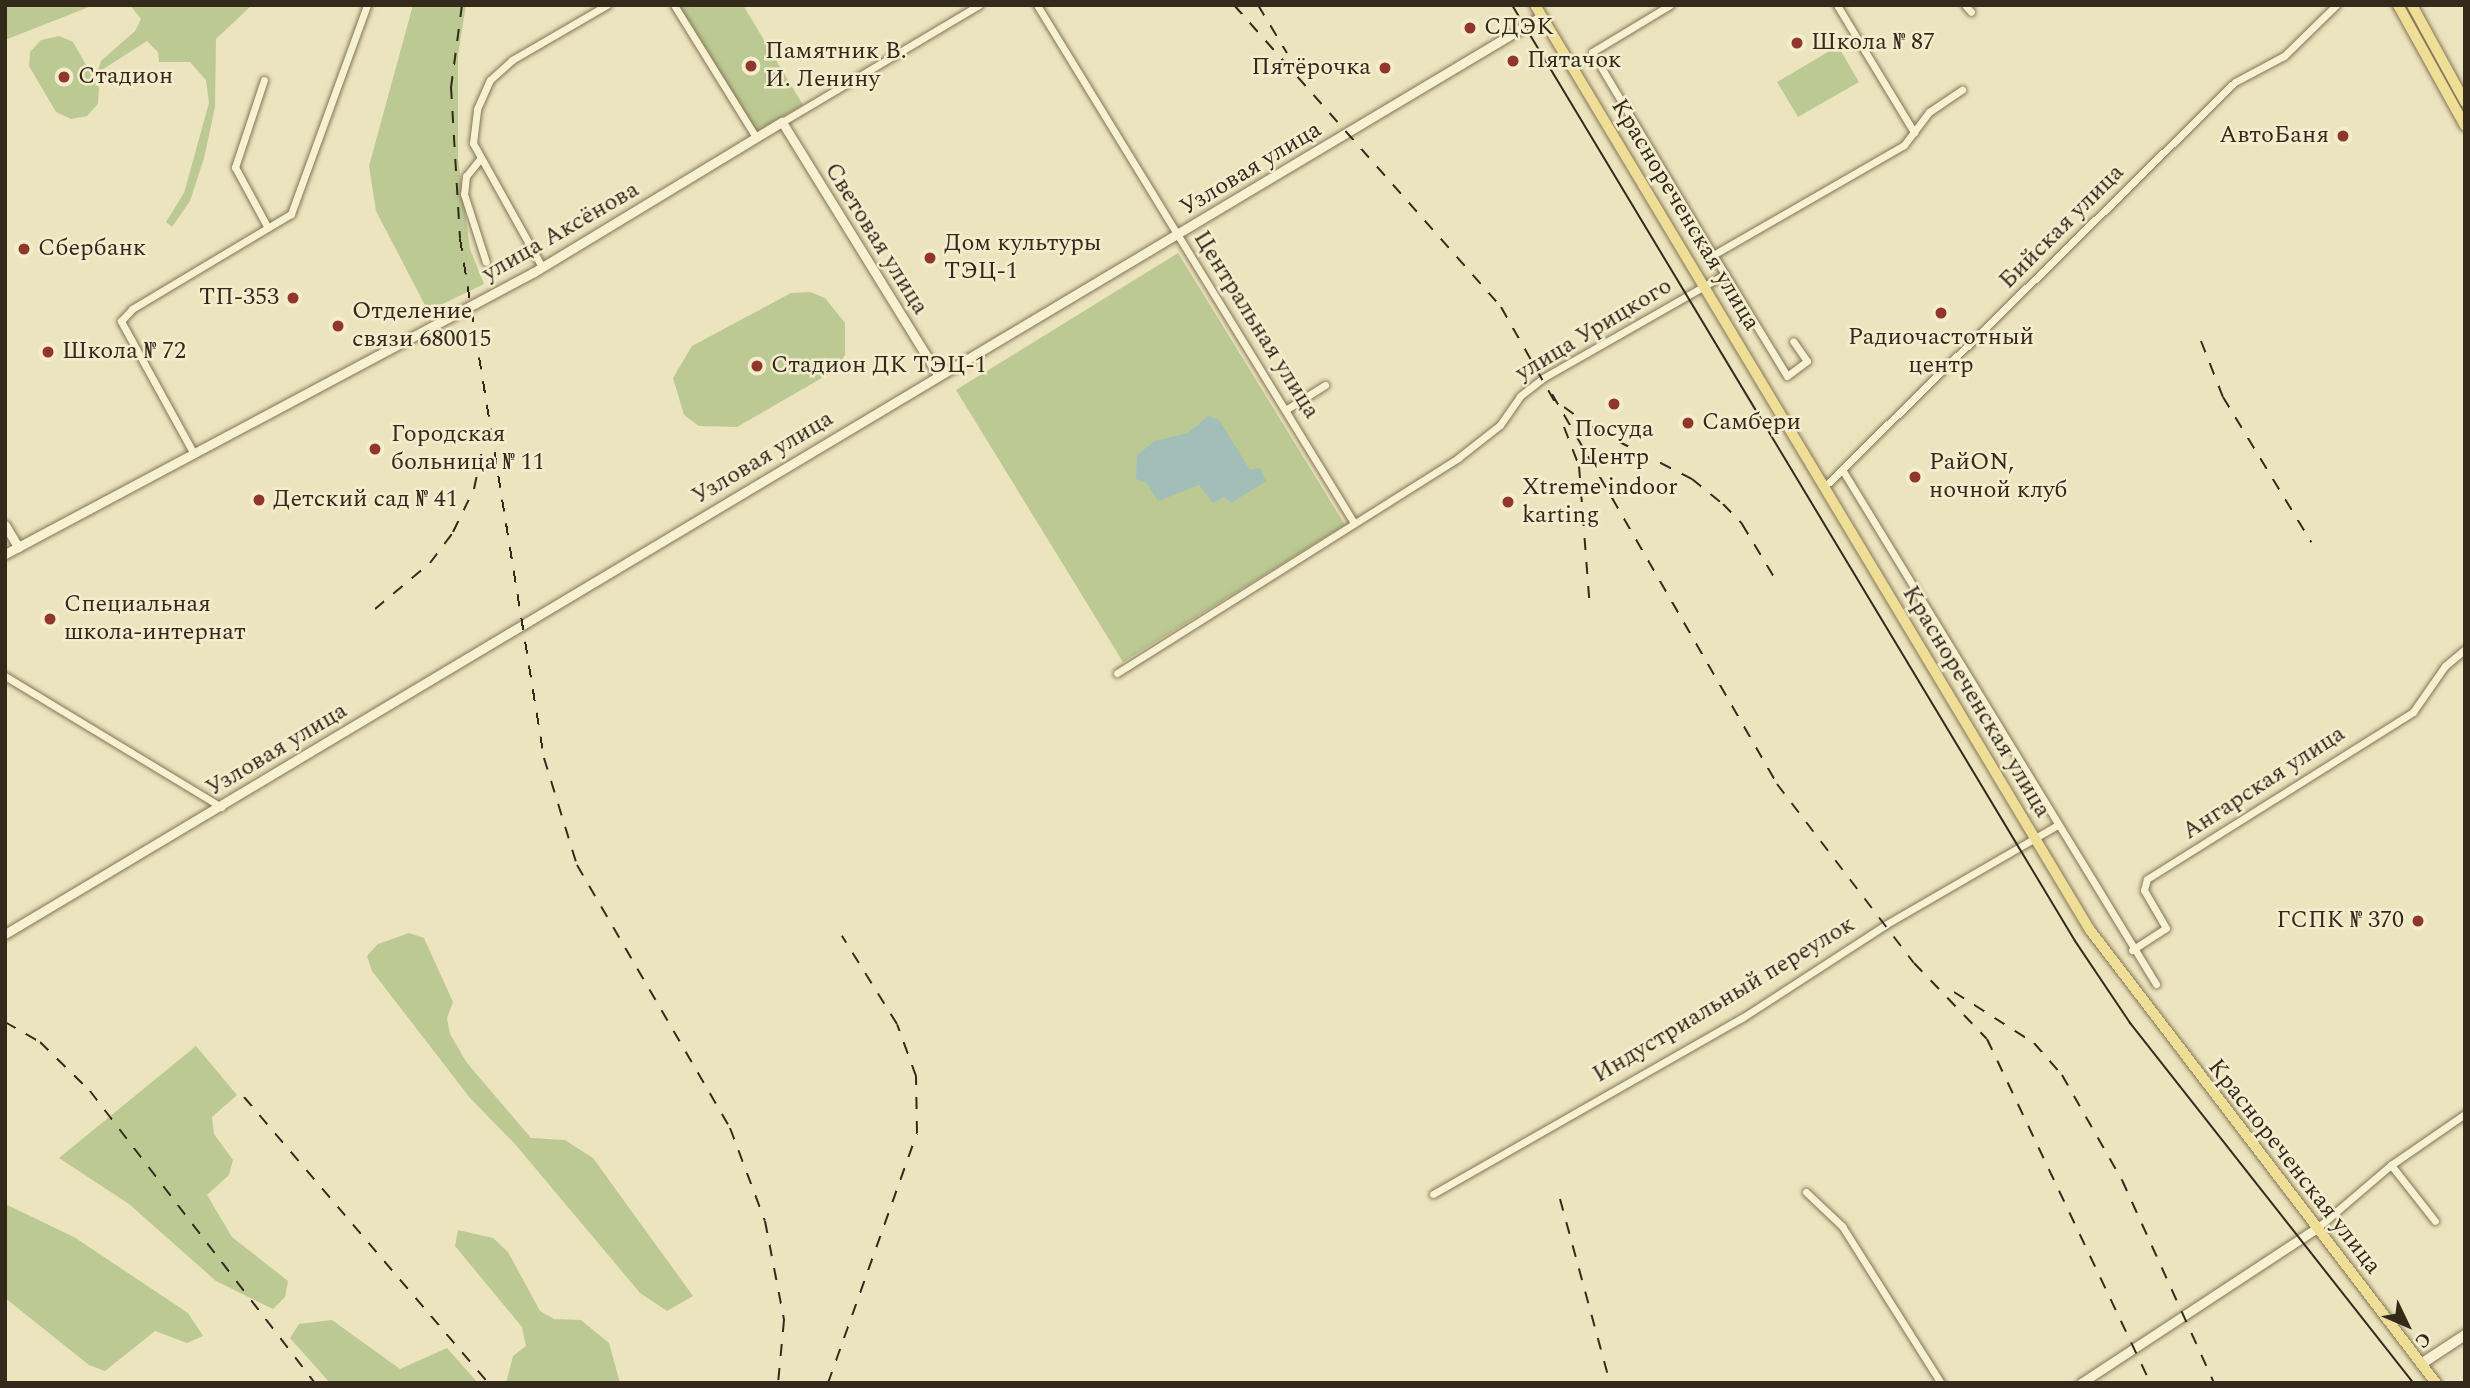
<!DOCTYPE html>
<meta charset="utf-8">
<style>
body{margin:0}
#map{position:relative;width:2470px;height:1388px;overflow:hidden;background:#ece4be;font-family:Spectral,serif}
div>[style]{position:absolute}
.green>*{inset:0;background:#bcc993}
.water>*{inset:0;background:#a1beb9}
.roads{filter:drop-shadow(0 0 2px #837458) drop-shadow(0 0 2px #837458)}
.minor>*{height:7px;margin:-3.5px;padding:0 3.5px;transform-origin:3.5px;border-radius:3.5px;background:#f7f1d1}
.tertiary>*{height:9px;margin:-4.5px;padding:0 4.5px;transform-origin:4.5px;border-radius:4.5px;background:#f7f1d1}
.secondary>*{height:10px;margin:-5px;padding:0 5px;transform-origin:5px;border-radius:5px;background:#f7f1d1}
.primary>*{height:10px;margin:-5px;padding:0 5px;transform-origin:5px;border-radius:5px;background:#efdf96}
.tram>*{height:2px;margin:-1px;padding:0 1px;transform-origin:1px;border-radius:1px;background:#332a1c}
.rail>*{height:2px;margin-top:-1px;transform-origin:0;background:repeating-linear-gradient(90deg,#332a1c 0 12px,transparent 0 24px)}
.dots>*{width:19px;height:19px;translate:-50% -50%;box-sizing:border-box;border:4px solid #f4edcd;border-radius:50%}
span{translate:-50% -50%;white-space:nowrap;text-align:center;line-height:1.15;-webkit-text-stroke:5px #f4edcd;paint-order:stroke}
.poi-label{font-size:24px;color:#332a1c}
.left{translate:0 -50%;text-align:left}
.right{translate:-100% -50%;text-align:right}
.street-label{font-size:24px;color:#332a1c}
.frame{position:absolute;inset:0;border:7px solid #332a1c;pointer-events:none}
.north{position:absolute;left:2372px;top:1290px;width:70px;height:70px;-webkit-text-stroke:5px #f4edcd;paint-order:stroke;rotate:134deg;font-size:19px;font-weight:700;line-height:28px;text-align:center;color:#332a1c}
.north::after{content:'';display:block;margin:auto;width:24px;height:32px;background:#332a1c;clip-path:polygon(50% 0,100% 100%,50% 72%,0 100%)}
</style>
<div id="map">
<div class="green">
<i style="clip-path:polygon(5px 5px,94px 5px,5px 40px)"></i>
<i style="clip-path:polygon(130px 5px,252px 5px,216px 39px,215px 107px,204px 158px,190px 201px,172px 227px,166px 222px,184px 193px,209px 103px,206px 80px,190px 62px,159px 62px,158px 52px,147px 41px,97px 73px,101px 61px,135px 31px,141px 19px)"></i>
<i style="clip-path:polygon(413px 5px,466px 5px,458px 55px,458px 159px,470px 249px,484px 284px,428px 311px,376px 211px,369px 166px)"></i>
<i style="clip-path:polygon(679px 5px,743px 5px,803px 105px,756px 132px)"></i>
<i style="clip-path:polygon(59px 36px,73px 42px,99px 88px,98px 104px,87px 116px,71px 119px,56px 112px,29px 66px,30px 52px,41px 40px)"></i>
<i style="clip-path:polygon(1838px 46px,1859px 82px,1798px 117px,1777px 82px)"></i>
<i style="clip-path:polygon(1178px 253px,1345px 525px,1123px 662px,956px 390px)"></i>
<i style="clip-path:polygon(810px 292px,825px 298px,845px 323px,845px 355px,834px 371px,737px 427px,699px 426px,684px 415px,673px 378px,692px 346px,791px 293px)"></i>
<i style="clip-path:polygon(409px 933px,424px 938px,453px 1002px,447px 1018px,450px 1034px,467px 1063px,531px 1138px,565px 1140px,593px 1158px,693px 1296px,667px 1311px,640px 1293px,515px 1144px,470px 1098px,372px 971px,367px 956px,378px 944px)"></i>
<i style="clip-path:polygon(196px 1046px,237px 1095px,212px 1117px,214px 1134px,233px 1160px,229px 1175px,207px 1195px,232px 1237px,288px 1281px,285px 1297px,273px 1309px,216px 1281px,129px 1204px,59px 1158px)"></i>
<i style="clip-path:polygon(5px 1204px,74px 1237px,188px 1313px,203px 1336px,187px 1343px,155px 1331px,105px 1371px,89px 1365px,5px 1298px)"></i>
<i style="clip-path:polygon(458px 1230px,493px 1238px,508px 1252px,540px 1311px,554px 1319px,581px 1320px,609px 1343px,620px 1383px,506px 1383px,513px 1356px,526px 1346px,522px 1327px,455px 1246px)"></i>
<i style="clip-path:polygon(332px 1320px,400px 1369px,447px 1348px,478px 1383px,330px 1383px,290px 1338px,299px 1324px)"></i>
</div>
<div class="water">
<i style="clip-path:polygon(1208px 416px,1219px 420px,1250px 470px,1260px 468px,1266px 481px,1231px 503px,1224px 497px,1213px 503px,1199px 485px,1158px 501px,1146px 482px,1136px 479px,1137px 455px,1155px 441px,1188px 433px)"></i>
</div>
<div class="roads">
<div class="minor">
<i style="left:674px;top:5px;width:155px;rotate:58.2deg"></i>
<i style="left:1037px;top:5px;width:607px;rotate:58.53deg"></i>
<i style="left:1670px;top:5px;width:91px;rotate:148.9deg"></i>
<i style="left:1592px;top:52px;width:236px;rotate:59.2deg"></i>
<i style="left:1837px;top:5px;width:149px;rotate:58.8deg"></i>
<i style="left:1965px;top:5px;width:9px;rotate:49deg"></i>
<i style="left:264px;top:80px;width:92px;rotate:108.4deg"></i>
<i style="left:235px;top:167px;width:69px;rotate:61.6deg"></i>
<i style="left:782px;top:122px;width:229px;rotate:-30.7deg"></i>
<i style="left:480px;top:159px;width:22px;rotate:129deg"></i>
<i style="left:466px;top:176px;width:18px;rotate:96deg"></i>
<i style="left:464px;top:194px;width:71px;rotate:72.1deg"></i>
<i style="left:542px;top:267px;width:142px;rotate:-119.1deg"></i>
<i style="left:473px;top:143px;width:34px;rotate:-83deg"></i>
<i style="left:477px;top:109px;width:32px;rotate:-66deg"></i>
<i style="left:490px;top:80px;width:30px;rotate:-42deg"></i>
<i style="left:512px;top:60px;width:110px;rotate:-30.1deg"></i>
<i style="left:1725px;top:274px;width:119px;rotate:58.7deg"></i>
<i style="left:1787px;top:376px;width:25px;rotate:-37deg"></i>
<i style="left:1807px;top:361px;width:24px;rotate:-125deg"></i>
<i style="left:1287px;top:409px;width:45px;rotate:-32.3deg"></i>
<i style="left:194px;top:454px;width:152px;rotate:-118.8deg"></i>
<i style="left:121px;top:321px;width:16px;rotate:-47deg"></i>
<i style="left:132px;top:309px;width:185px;rotate:-30.9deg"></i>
<i style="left:291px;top:214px;width:222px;rotate:-70deg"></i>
<i style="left:1843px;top:471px;width:601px;rotate:58.61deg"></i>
<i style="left:1823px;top:488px;width:578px;rotate:-44.58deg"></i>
<i style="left:2235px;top:82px;width:55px;rotate:-28deg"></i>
<i style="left:2284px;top:56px;width:73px;rotate:-44.4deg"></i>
<i style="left:1117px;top:673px;width:403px;rotate:-32.2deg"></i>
<i style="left:1458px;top:458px;width:53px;rotate:-38.2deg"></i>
<i style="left:1500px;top:425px;width:35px;rotate:-55deg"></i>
<i style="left:1520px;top:396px;width:29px;rotate:-38deg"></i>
<i style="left:1543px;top:378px;width:210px;rotate:-29.7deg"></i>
<i style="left:1725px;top:274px;width:22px;rotate:-122deg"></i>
<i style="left:1713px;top:255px;width:220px;rotate:-29.9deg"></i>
<i style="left:1904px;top:145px;width:41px;rotate:-52.9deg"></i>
<i style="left:1929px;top:112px;width:40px;rotate:-34deg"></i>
<i style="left:5px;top:676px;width:253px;rotate:31.2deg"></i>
<i style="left:2132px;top:950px;width:40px;rotate:-32.9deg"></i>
<i style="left:2166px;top:928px;width:44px;rotate:-120.1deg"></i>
<i style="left:2144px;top:890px;width:11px;rotate:-75deg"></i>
<i style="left:2147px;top:879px;width:314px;rotate:-32.1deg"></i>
<i style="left:2413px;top:712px;width:56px;rotate:-55.2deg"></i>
<i style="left:2445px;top:666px;width:26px;rotate:-40deg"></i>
<i style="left:2391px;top:1165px;width:71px;rotate:51.8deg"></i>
<i style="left:1806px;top:1192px;width:50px;rotate:43.4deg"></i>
<i style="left:1842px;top:1226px;width:186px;rotate:57.8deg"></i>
<i style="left:1433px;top:1194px;width:356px;rotate:-29.7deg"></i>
<i style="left:1742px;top:1018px;width:171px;rotate:-33deg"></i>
<i style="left:1885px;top:925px;width:198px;rotate:-30.1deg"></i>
<i style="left:2316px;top:1229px;width:99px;rotate:-40.5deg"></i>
<i style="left:2391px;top:1165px;width:90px;rotate:-34.6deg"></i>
</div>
<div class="tertiary">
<i style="left:5px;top:525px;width:26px;rotate:59deg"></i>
<i style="left:5px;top:554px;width:599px;rotate:-28.06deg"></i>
<i style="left:534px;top:272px;width:290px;rotate:-31.2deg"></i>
<i style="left:782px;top:122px;width:297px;rotate:58.3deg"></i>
<i style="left:5px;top:934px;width:1790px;rotate:-30.85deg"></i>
<i style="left:2081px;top:1383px;width:280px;rotate:-33.3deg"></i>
</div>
<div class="secondary">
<i style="left:2421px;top:1364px;width:53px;rotate:-33.4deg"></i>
</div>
<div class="primary">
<i style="left:1535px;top:5px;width:1079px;rotate:59.04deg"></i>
<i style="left:2090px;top:930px;width:570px;rotate:52.63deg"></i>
<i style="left:2398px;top:5px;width:138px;rotate:61deg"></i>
<i style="left:2412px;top:5px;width:111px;rotate:61.3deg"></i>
</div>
</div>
<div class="tram">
<i style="left:1512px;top:5px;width:1092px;rotate:58.97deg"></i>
<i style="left:2075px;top:941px;width:99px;rotate:56.1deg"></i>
<i style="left:2130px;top:1023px;width:458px;rotate:51.8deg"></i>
</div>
<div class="rail">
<i style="left:462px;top:5px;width:83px;rotate:97.6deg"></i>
<i style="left:451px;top:87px;width:152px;rotate:86.6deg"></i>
<i style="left:460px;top:239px;width:526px;rotate:80.81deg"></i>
<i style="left:544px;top:758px;width:112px;rotate:72.9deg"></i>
<i style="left:577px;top:865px;width:304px;rotate:59.8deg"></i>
<i style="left:730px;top:1128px;width:99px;rotate:69.4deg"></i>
<i style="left:765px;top:1221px;width:101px;rotate:79.1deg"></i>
<i style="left:784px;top:1320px;width:63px;rotate:95.4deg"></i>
<i style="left:1234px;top:5px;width:403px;rotate:48.5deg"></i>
<i style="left:1501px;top:307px;width:112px;rotate:60.4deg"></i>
<i style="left:1258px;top:5px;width:56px;rotate:58.9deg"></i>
<i style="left:2201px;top:341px;width:60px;rotate:68.6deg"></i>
<i style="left:2223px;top:397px;width:170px;rotate:58.7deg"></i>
<i style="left:1552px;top:394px;width:450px;rotate:60deg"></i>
<i style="left:1777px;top:784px;width:225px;rotate:52.6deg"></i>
<i style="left:1914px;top:963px;width:105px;rotate:46.2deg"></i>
<i style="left:1987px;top:1039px;width:381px;rotate:64.6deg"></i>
<i style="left:1564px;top:407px;width:39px;rotate:36deg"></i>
<i style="left:1596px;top:430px;width:108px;rotate:27deg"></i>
<i style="left:1692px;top:479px;width:40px;rotate:39deg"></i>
<i style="left:1723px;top:504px;width:28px;rotate:46deg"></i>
<i style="left:1742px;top:524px;width:62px;rotate:58.9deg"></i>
<i style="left:1564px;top:427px;width:42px;rotate:69deg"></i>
<i style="left:1579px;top:466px;width:144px;rotate:85.6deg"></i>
<i style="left:375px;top:609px;width:72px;rotate:-39.9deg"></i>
<i style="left:430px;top:563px;width:39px;rotate:-53deg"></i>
<i style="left:453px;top:532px;width:48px;rotate:-64deg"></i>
<i style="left:474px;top:489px;width:54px;rotate:-78.3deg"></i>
<i style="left:1954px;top:992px;width:95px;rotate:32.5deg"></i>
<i style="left:2034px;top:1043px;width:43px;rotate:48.8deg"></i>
<i style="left:2062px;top:1075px;width:121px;rotate:60.3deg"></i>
<i style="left:2122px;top:1180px;width:223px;rotate:65.6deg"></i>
<i style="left:5px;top:1022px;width:40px;rotate:29.7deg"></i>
<i style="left:40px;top:1042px;width:70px;rotate:44.4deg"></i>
<i style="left:90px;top:1091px;width:369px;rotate:52.4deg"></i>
<i style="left:244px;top:1097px;width:376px;rotate:49.5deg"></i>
<i style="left:1560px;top:1199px;width:191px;rotate:74.8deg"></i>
<i style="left:828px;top:1383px;width:265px;rotate:-70.4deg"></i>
<i style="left:917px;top:1133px;width:57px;rotate:-91deg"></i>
<i style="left:916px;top:1076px;width:55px;rotate:-110.1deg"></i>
<i style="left:897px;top:1024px;width:104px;rotate:-122deg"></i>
</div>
<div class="dots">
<i style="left:1470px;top:28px;background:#90362a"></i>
<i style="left:1797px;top:43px;background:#90362a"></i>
<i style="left:1513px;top:61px;background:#90362a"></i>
<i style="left:751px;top:66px;background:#90362a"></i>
<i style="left:1385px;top:68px;background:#90362a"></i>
<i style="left:64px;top:77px;background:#90362a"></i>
<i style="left:2343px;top:136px;background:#90362a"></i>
<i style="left:24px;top:249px;background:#90362a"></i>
<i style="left:930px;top:258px;background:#90362a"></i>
<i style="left:293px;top:298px;background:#90362a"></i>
<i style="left:1941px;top:313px;background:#90362a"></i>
<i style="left:338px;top:326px;background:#90362a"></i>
<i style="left:48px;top:352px;background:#90362a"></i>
<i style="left:757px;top:366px;background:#90362a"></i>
<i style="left:1614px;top:404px;background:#90362a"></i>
<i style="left:1688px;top:423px;background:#90362a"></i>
<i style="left:375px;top:449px;background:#90362a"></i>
<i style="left:1915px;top:477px;background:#90362a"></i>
<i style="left:259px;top:500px;background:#90362a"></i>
<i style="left:1508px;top:502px;background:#90362a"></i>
<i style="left:50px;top:619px;background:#90362a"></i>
<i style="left:2418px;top:921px;background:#90362a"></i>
</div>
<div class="poi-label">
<span class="left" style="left:1484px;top:28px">СДЭК</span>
<span class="left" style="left:1811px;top:43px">Школа № 87</span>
<span class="left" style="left:765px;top:66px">Памятник В.<br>И. Ленину</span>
<span class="left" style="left:1527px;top:61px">Пятачок</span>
<span class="right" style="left:1371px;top:68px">Пятёрочка</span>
<span class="left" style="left:78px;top:77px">Стадион</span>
<span class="right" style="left:2329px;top:136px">АвтоБаня</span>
<span class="left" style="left:944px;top:258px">Дом культуры<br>ТЭЦ-1</span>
<span class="left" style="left:38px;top:249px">Сбербанк</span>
<span class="right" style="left:279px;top:298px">ТП-353</span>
<span class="left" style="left:352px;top:326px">Отделение<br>связи 680015</span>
<span style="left:1941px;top:352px">Радиочастотный<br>центр</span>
<span class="left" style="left:62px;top:352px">Школа № 72</span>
<span class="left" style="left:771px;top:366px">Стадион ДК ТЭЦ-1</span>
<span class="left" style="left:1702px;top:423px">Самбери</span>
<span style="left:1614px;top:444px">Посуда<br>Центр</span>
<span class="left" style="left:391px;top:449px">Городская<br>больница № 11</span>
<span class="left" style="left:1929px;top:477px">РайON,<br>ночной клуб</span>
<span class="left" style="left:1522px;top:502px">Xtreme indoor<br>karting</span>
<span class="left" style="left:273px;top:500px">Детский сад № 41</span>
<span class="left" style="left:64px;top:619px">Специальная<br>школа-интернат</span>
<span class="right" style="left:2404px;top:921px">ГСПК № 370</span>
</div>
<div class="street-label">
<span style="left:1251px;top:169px;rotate:-31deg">Узловая улица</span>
<span style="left:1685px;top:215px;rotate:59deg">Краснореченская улица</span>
<span style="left:2062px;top:227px;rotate:-45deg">Бийская улица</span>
<span style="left:561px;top:232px;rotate:-30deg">улица Аксёнова</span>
<span style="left:876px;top:239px;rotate:58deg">Световая улица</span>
<span style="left:1256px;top:325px;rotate:58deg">Центральная улица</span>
<span style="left:1594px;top:330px;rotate:-31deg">улица Урицкого</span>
<span style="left:763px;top:458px;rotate:-31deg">Узловая улица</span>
<span style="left:1976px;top:702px;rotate:59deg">Краснореченская улица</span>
<span style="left:277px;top:750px;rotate:-31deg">Узловая улица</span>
<span style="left:2264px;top:783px;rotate:-33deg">Ангарская улица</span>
<span style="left:1724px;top:1000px;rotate:-31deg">Индустриальный переулок</span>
<span style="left:2294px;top:1167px;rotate:52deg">Краснореченская улица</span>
</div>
<div class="frame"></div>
<div class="north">С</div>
</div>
